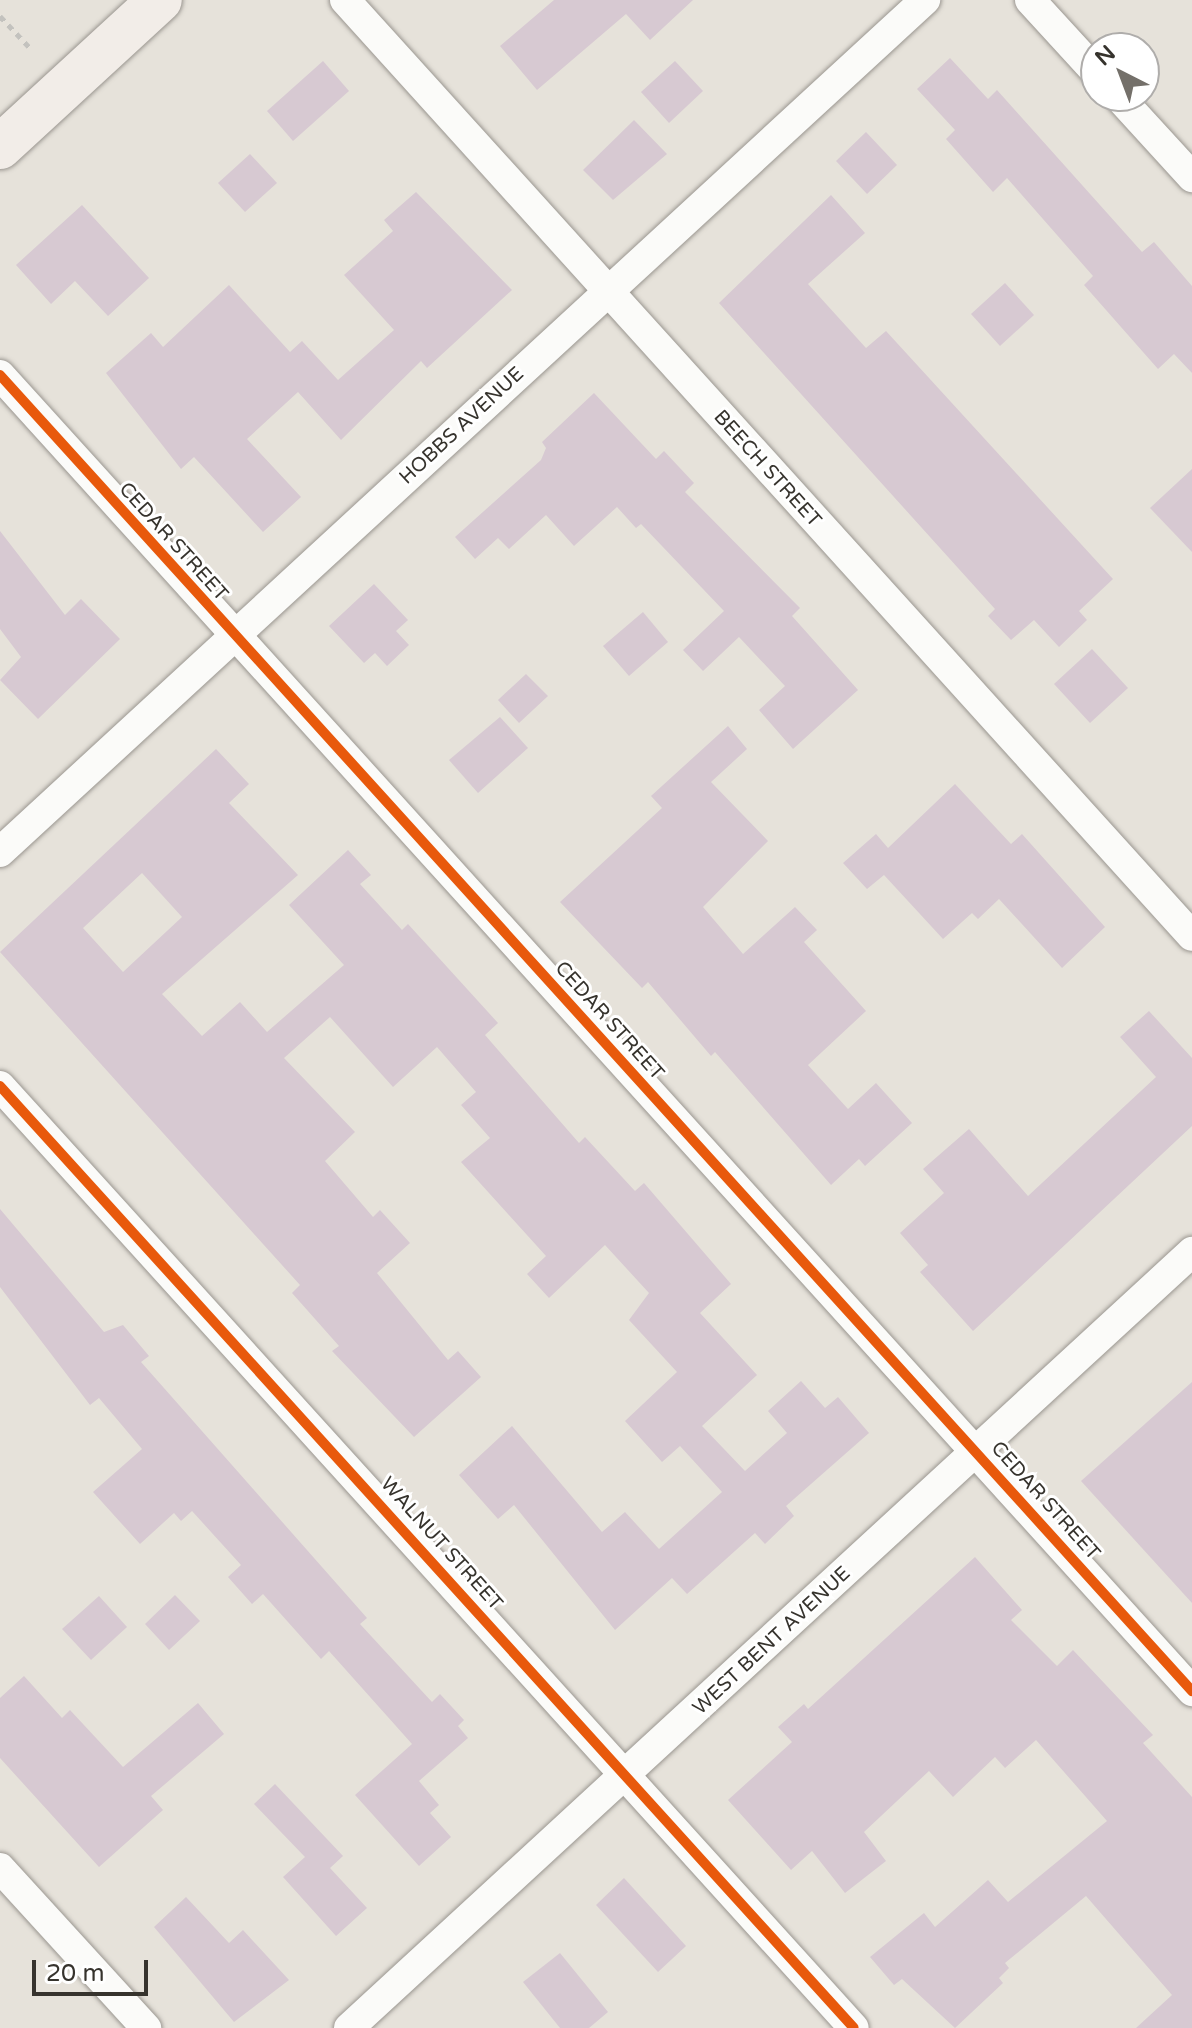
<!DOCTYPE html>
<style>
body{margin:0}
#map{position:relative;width:1192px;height:2028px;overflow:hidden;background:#e6e2da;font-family:"Varela Round",sans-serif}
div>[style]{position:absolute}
.building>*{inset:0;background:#d7c9d2}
.path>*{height:5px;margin-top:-2.5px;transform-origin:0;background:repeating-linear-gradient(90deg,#c3c2be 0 6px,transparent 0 12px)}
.roads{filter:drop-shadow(0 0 2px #9a9690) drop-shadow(0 0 2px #9a9690)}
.street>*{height:30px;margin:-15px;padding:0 15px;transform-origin:15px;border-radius:15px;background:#fbfbf9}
.primary>*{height:44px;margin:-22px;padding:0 22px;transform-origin:22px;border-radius:22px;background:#f2ede8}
.cycleway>*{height:10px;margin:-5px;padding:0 5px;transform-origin:5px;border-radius:5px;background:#e8590c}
span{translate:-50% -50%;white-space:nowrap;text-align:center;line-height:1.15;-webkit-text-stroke:6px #fff;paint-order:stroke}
.street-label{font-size:20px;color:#36332d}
.north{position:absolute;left:1080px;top:32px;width:80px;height:80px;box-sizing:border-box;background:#fff;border:2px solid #afadab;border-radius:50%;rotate:318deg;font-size:22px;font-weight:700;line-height:32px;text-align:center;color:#36332d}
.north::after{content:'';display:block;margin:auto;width:28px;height:36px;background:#74706a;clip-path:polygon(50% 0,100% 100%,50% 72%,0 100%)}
.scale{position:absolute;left:32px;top:1960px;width:116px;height:36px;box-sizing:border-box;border:4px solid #36332d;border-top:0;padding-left:10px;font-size:24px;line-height:28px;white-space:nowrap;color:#36332d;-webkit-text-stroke:6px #fff;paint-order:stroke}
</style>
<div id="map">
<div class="building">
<i style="clip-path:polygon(554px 0,693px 0,650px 40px,626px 14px,537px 90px,500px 46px)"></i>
<i style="clip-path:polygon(950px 58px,988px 99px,997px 90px,1142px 252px,1154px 242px,1192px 286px,1192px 373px,1174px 354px,1158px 369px,1084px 285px,1093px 276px,1007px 178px,993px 192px,946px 139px,955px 130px,917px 89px)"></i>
<i style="clip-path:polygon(323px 61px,349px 91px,293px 141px,267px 111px)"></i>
<i style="clip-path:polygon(675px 61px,703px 91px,669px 123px,641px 92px)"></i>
<i style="clip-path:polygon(634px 120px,667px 154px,613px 200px,583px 170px)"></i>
<i style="clip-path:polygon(866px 132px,897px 165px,867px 194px,836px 161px)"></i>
<i style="clip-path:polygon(250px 154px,277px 183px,245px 212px,218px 183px)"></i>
<i style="clip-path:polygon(416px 192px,512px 290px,427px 368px,421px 361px,341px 440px,298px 392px,247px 439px,301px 497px,263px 532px,194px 457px,181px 469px,106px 373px,151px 333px,163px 347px,229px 285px,290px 352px,302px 341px,338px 380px,394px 330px,344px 275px,393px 231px,384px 220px)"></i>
<i style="clip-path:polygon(831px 195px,865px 233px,808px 284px,866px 348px,886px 331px,1113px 579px,1079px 611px,1087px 620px,1059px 647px,1034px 620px,1011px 640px,988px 616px,995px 609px,719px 303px)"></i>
<i style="clip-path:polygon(82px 205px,149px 278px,108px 316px,75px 281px,51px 304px,16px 265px)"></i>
<i style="clip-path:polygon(1005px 283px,1034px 315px,1000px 346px,971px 314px)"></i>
<i style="clip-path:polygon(594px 393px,656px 459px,664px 451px,694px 483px,685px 492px,800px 608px,792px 616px,858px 690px,793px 749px,759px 710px,785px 686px,739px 637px,703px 671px,683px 650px,724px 611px,641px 524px,636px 528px,617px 507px,574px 546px,546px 515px,509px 549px,498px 538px,475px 559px,455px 537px,541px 460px,546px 448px,542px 442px)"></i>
<i style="clip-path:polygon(1192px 469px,1192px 552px,1150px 508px)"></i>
<i style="clip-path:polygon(0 531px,65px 615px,81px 599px,120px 639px,38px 719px,0 680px,21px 657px,0 629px)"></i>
<i style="clip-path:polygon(374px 584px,408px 620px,396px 631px,409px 645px,387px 666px,375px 653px,364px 663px,329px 626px)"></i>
<i style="clip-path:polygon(643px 612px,668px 642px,629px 676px,603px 646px)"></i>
<i style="clip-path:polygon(1092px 649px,1128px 688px,1090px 723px,1054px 684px)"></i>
<i style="clip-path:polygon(526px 674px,548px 696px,519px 723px,498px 700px)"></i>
<i style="clip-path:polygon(500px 717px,528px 748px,478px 793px,449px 760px)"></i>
<i style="clip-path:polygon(728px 726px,747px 749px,711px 782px,768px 841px,703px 907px,743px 954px,795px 907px,817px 930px,804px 942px,866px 1011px,808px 1065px,848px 1109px,876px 1083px,912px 1123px,865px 1166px,859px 1159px,831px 1185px,715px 1052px,711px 1056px,648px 982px,642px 988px,560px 902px,662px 808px,651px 796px)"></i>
<i style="clip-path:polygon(evenodd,216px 749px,249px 784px,229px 803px,298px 875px,162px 994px,202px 1036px,240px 1002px,267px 1032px,344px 965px,289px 905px,348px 850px,371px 875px,360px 884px,402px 930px,408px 924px,498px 1023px,485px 1035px,579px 1143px,585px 1137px,635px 1191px,644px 1183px,731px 1284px,700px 1313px,757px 1375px,702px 1426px,745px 1471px,787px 1433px,768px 1411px,801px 1381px,825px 1408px,838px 1397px,869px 1433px,786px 1506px,794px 1516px,765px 1544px,755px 1533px,687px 1594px,672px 1578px,615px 1630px,514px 1505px,498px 1519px,459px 1475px,512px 1426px,602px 1532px,625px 1512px,659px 1549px,722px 1492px,680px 1446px,662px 1462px,625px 1421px,677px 1372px,629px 1320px,649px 1293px,605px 1245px,549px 1298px,527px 1274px,546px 1256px,461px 1162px,490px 1138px,461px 1105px,476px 1092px,437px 1047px,393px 1087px,330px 1017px,284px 1058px,355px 1132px,325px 1161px,373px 1217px,380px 1210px,410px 1243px,377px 1273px,448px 1360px,458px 1351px,481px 1377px,414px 1437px,332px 1351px,339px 1346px,292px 1293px,300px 1285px,0 952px,216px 749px,142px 873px,182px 917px,123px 972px,83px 928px,142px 873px)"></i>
<i style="clip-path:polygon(955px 784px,1011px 844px,1022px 834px,1105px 927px,1062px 968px,999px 899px,978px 919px,972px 913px,943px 939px,884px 875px,867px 889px,843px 863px,876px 834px,888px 848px)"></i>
<i style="clip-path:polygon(1149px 1011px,1192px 1058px,1192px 1126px,973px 1331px,920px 1272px,928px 1265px,900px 1233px,944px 1193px,923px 1169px,969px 1129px,1028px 1196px,1156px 1077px,1120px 1037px)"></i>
<i style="clip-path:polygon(0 1209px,104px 1332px,123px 1325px,149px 1356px,141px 1362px,367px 1618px,360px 1624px,432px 1702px,440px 1694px,464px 1720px,458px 1726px,468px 1738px,419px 1781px,439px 1805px,430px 1813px,451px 1837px,419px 1866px,355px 1795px,412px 1744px,329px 1651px,321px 1659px,263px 1594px,252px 1604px,228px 1577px,241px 1565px,192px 1511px,181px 1521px,174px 1513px,140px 1544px,93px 1492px,142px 1449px,99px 1398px,90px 1405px,0 1287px)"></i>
<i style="clip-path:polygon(1192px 1382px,1192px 1603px,1081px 1481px)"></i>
<i style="clip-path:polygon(975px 1557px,1022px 1610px,1011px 1620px,1057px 1666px,1073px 1650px,1153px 1735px,1143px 1743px,1192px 1797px,1192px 2028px,1136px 2028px,1172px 1995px,1086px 1896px,1005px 1963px,1009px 1968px,999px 1978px,1003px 1983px,955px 2028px,902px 1979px,894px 1985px,870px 1957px,924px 1913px,935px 1927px,988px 1880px,1008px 1902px,1107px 1821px,1036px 1740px,1005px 1768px,995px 1757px,953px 1797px,929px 1771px,864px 1832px,886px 1861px,845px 1893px,812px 1851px,791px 1870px,728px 1800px,792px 1742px,778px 1727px,804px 1704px,808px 1709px)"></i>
<i style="clip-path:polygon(175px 1595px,200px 1621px,169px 1650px,145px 1624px)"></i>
<i style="clip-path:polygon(99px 1596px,127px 1627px,91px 1660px,62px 1629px)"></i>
<i style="clip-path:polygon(24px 1676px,62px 1718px,70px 1710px,123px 1767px,198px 1703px,224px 1734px,151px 1796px,163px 1810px,99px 1867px,0 1758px,0 1698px)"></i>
<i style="clip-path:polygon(275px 1784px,343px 1856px,330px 1868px,367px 1908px,336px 1936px,283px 1877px,305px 1857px,254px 1804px)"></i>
<i style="clip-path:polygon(624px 1878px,686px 1946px,658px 1972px,596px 1905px)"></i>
<i style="clip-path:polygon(186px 1897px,229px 1943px,243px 1930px,289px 1980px,234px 2022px,154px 1927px)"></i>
<i style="clip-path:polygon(560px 1953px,608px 2012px,589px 2028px,560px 2028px,523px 1982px)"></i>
</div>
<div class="path">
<i style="left:0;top:16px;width:45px;rotate:46.8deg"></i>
</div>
<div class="roads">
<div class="street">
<i style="left:345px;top:0;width:1262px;rotate:47.86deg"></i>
<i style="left:1030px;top:0;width:98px;rotate:47.5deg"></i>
<i style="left:1118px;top:96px;width:110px;rotate:47.6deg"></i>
<i style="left:0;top:375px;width:1776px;rotate:47.83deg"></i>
<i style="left:0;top:852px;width:1258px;rotate:-42.65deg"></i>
<i style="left:0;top:1086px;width:1271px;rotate:47.81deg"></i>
<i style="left:0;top:1868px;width:217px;rotate:47.6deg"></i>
<i style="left:349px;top:2028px;width:1146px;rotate:-42.63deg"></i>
</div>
<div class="primary">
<i style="left:0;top:147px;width:217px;rotate:-42.6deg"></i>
</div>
</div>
<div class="cycleway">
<i style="left:0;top:375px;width:1776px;rotate:47.83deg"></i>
<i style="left:0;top:1086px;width:1271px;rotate:47.81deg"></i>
</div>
<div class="street-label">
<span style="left:462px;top:426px;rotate:-43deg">HOBBS AVENUE</span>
<span style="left:767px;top:469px;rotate:48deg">BEECH STREET</span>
<span style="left:173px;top:542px;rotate:48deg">CEDAR STREET</span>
<span style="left:609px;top:1021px;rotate:48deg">CEDAR STREET</span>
<span style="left:1045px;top:1501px;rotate:48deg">CEDAR STREET</span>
<span style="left:441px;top:1544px;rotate:48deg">WALNUT STREET</span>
<span style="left:772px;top:1641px;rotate:-43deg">WEST BENT AVENUE</span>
</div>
<div class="north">N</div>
<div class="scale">20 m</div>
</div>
